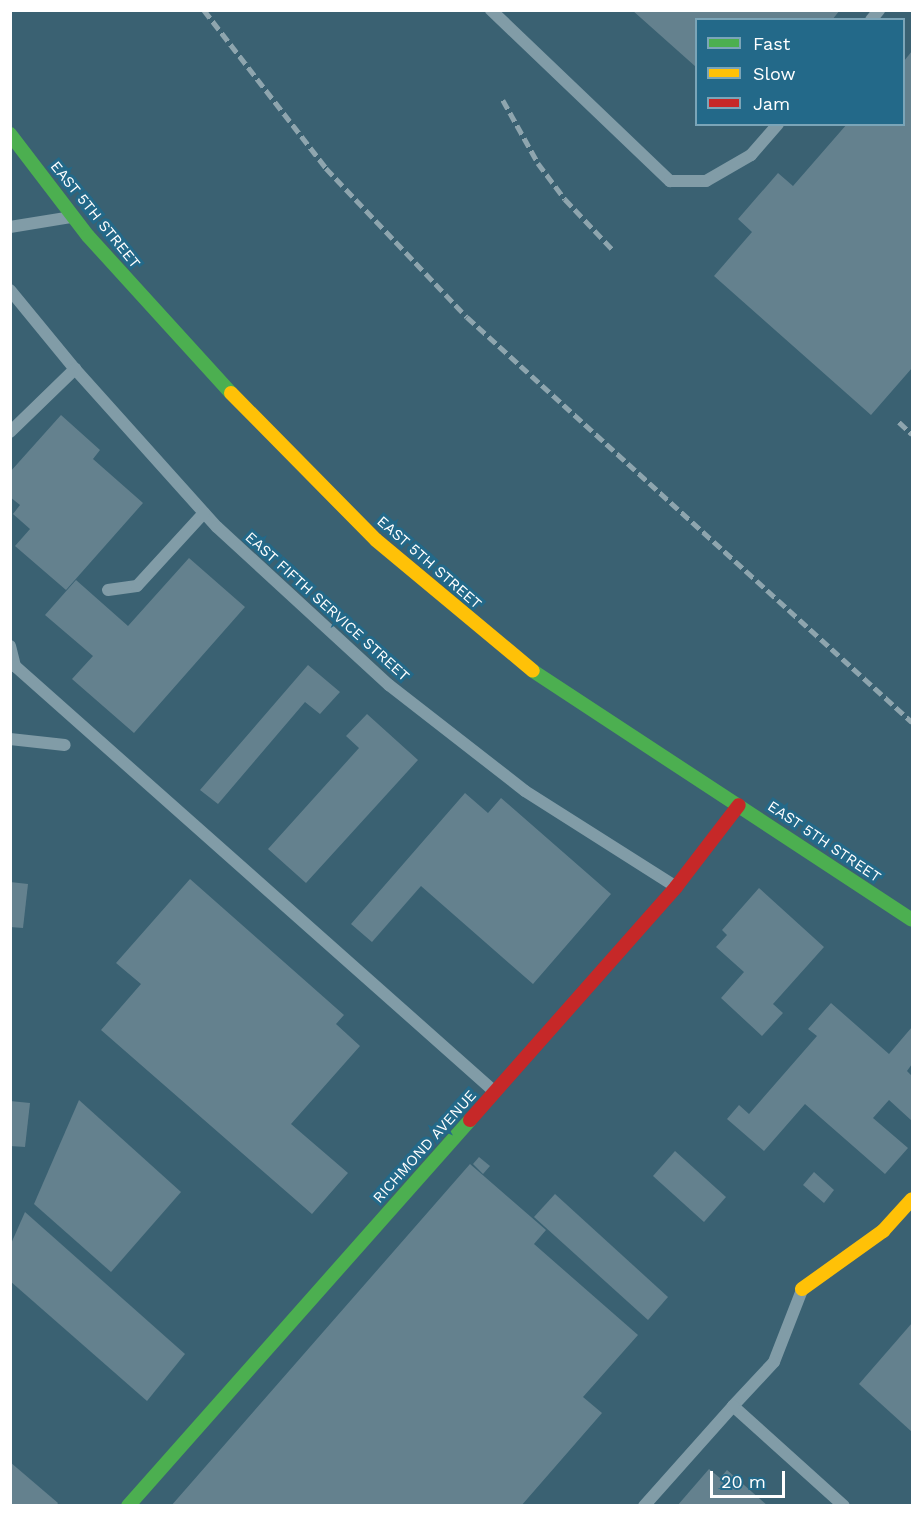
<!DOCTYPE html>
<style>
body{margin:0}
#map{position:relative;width:923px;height:1516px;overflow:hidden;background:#3a6172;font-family:"Work Sans",sans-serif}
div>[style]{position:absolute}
.building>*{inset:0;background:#64818e}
.lane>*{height:12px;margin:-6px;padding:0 6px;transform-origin:6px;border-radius:6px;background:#819ca7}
.fast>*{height:14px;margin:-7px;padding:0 7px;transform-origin:7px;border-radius:7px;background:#4caf50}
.slow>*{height:14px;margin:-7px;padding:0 7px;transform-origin:7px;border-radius:7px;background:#ffc107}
.jam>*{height:14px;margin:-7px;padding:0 7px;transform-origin:7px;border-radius:7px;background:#c62828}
.rail>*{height:4.5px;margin-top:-2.25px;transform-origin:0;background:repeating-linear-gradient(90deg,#8ea5ae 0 10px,transparent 0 14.5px)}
span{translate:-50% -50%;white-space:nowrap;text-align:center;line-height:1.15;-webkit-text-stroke:6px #236989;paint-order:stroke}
.street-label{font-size:15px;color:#fff}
.frame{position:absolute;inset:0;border:12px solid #fff;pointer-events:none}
.legend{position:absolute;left:695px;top:18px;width:210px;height:108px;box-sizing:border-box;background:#236989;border:2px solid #7ba5b8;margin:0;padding:8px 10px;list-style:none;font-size:18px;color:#fff}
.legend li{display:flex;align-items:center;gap:12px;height:30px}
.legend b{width:30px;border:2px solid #7ba5b8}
.scale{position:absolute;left:710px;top:1471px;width:75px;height:27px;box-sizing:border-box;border:3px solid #fff;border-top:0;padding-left:8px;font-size:18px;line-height:21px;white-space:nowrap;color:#fff;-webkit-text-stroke:4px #236989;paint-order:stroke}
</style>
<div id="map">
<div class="building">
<i style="clip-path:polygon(632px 10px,840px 10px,832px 20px,696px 20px,696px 67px)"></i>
<i style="clip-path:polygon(912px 51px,912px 368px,871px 415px,714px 276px,752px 232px,738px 219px,778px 173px,793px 186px,847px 124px,904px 124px,904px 61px)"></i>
<i style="clip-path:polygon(61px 415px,100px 450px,93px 459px,143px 503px,66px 590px,15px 546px,30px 529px,13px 514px,20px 505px,10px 497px,10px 472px)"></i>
<i style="clip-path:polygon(189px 558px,245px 607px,134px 733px,72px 679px,93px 656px,45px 615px,76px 580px,128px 626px)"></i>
<i style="clip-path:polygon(308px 665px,340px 692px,320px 714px,305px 702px,218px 804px,200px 790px)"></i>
<i style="clip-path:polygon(367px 714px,418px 760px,306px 883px,268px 849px,359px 748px,346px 736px)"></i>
<i style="clip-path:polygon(465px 793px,488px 813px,501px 798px,611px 894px,533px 984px,421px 886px,372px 942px,351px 924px)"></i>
<i style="clip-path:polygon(190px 879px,344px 1015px,336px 1024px,360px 1046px,291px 1124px,348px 1173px,312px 1214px,101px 1030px,141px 984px,116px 963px)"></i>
<i style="clip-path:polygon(10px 882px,28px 884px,23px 928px,10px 927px)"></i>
<i style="clip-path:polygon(759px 888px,824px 947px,773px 1004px,783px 1013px,762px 1036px,721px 998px,744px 972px,716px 947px,727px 935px,722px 930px)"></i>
<i style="clip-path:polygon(831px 1003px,889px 1054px,912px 1027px,912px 1064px,907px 1071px,912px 1076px,912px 1121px,889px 1100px,873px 1118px,908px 1148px,885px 1174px,805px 1104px,764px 1151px,727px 1119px,739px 1105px,749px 1114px,817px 1036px,808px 1029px)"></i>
<i style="clip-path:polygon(79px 1100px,181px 1192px,111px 1272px,34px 1204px)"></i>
<i style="clip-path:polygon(10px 1101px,30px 1103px,25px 1147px,10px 1146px)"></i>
<i style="clip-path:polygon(675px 1151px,726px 1197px,704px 1222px,653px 1176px)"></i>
<i style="clip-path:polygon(479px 1157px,490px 1166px,483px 1174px,473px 1164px)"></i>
<i style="clip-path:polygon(470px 1164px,546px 1230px,534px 1244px,638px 1335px,583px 1397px,602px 1413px,521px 1506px,171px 1506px)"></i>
<i style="clip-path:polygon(814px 1172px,834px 1190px,824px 1203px,803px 1185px)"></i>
<i style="clip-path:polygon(555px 1194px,668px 1297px,648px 1320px,534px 1217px)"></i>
<i style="clip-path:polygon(25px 1212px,185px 1354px,147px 1401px,10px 1281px,10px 1246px)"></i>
<i style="clip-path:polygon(912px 1323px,912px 1432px,859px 1384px)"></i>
<i style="clip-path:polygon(10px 1462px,58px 1503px,56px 1506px,10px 1506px)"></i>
<i style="clip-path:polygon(709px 1469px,720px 1478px,727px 1470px,768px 1506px,677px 1506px)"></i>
</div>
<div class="lane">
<i style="left:491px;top:10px;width:248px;rotate:43.7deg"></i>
<i style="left:670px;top:181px;width:36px"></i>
<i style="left:706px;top:181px;width:52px;rotate:-30deg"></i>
<i style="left:751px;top:155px;width:41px;rotate:-48.9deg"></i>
<i style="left:871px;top:20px;width:13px;rotate:-51deg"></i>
<i style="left:10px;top:227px;width:63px;rotate:-9.2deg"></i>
<i style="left:10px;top:290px;width:102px;rotate:50.6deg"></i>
<i style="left:75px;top:369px;width:212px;rotate:48.1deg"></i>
<i style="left:217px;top:527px;width:234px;rotate:42.6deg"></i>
<i style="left:389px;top:685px;width:172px;rotate:37.9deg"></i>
<i style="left:525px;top:791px;width:179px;rotate:32.4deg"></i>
<i style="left:10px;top:432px;width:91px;rotate:-44.1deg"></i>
<i style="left:108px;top:590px;width:29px;rotate:-8deg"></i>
<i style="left:137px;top:586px;width:99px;rotate:-47.5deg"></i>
<i style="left:10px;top:646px;width:21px;rotate:76deg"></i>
<i style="left:15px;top:666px;width:642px;rotate:41.59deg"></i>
<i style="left:10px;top:739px;width:55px;rotate:6.2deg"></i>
<i style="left:802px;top:1290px;width:77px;rotate:111.3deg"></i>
<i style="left:774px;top:1362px;width:60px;rotate:133deg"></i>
<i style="left:733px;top:1406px;width:149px;rotate:42deg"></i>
<i style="left:644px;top:1506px;width:134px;rotate:-48.3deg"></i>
</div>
<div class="fast">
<i style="left:10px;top:134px;width:128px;rotate:52.6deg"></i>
<i style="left:88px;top:236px;width:212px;rotate:47.7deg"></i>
<i style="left:533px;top:671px;width:453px;rotate:33.3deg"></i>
<i style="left:128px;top:1506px;width:516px;rotate:-48.46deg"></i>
</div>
<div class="slow">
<i style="left:231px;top:393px;width:206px;rotate:45.4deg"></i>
<i style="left:376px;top:540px;width:204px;rotate:39.8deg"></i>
<i style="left:802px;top:1289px;width:100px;rotate:-35.6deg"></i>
<i style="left:883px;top:1231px;width:43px;rotate:-47.8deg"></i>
</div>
<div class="jam">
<i style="left:470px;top:1120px;width:311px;rotate:-48.5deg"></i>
<i style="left:676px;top:887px;width:103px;rotate:-52.5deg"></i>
</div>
<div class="rail">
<i style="left:204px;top:10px;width:200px;rotate:52.3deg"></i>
<i style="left:326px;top:168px;width:205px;rotate:46.6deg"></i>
<i style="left:467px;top:317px;width:602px;rotate:42.31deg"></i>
<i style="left:503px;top:100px;width:72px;rotate:60.9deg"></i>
<i style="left:538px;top:163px;width:45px;rotate:53.1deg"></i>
<i style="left:565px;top:199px;width:71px;rotate:46.7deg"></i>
<i style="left:899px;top:422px;width:18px;rotate:43deg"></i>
</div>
<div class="street-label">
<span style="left:95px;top:215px;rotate:51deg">EAST 5TH STREET</span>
<span style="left:429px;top:563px;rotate:41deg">EAST 5TH STREET</span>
<span style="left:327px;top:607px;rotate:42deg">EAST FIFTH SERVICE STREET</span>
<span style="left:824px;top:842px;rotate:34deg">EAST 5TH STREET</span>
<span style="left:425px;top:1147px;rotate:-48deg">RICHMOND AVENUE</span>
</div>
<div class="frame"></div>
<ul class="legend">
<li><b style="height:8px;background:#4caf50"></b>Fast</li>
<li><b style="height:8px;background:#ffc107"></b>Slow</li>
<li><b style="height:8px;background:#c62828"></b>Jam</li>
</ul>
<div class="scale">20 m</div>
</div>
